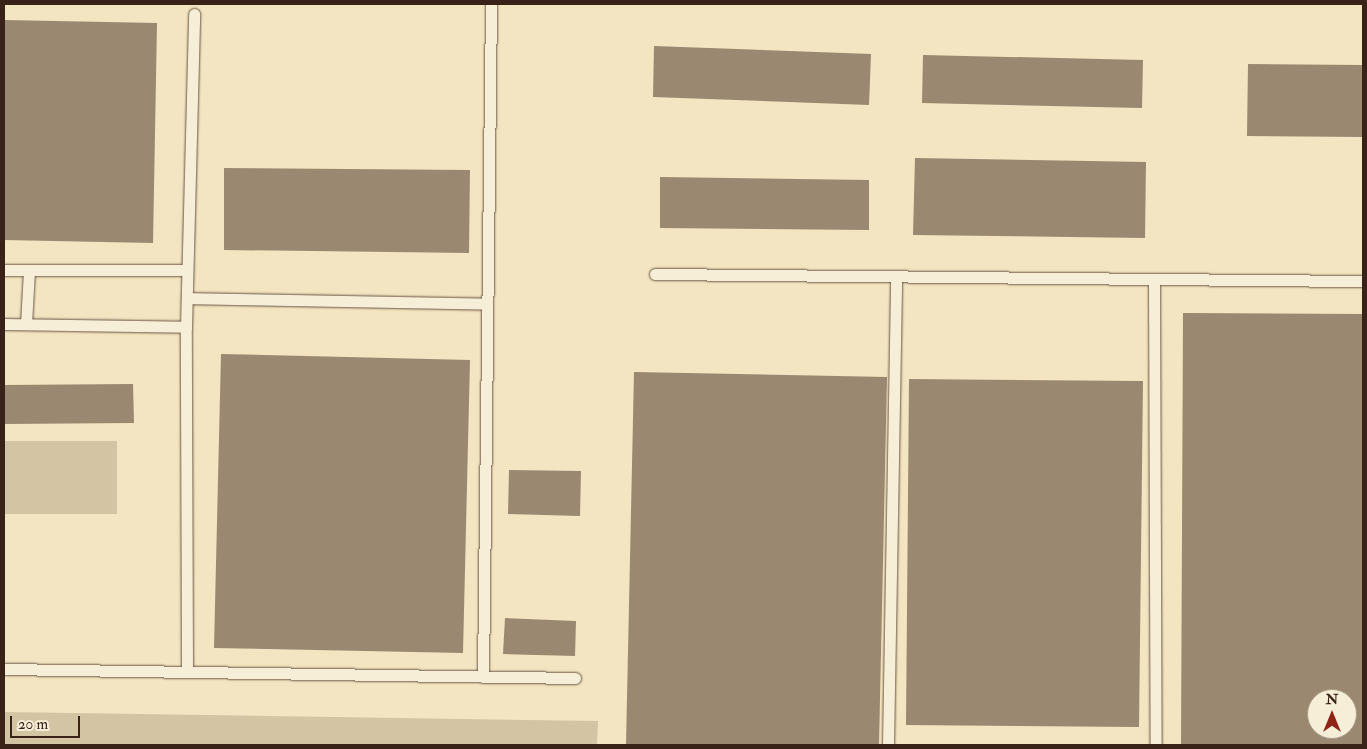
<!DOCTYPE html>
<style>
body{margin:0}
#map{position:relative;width:1367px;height:749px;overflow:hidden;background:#f3e5c1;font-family:"IM FELL Double Pica",serif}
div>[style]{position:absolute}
.green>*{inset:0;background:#d3c4a4}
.building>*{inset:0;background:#9a8870}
.roads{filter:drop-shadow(0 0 1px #685443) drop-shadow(0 0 1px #685443)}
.lane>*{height:11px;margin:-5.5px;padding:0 5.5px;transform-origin:5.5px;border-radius:5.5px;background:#f7eed7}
span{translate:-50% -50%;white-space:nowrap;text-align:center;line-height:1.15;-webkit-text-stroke:4px #f7eed7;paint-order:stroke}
.frame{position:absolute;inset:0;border:5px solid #392319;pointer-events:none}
.north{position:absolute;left:1307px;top:689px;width:50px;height:50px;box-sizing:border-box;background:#f7eed7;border:1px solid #ab9d8b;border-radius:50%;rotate:0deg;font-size:14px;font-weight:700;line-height:20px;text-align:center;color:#392319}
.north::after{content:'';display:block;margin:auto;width:18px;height:22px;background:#8f2418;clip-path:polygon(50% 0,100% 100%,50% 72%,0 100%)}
.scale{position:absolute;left:10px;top:716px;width:70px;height:22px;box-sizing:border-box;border:2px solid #392319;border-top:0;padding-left:6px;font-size:15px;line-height:18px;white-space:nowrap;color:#392319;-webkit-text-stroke:4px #f7eed7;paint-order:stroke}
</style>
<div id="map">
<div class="green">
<i style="clip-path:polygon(4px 441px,117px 441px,117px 514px,4px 514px)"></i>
<i style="clip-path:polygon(4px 712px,598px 721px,597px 745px,4px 745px)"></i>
</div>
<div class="building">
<i style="clip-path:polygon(4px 20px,157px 23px,153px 243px,4px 240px)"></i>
<i style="clip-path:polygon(654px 46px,871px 54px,869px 105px,653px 97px)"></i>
<i style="clip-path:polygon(923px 55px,1143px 60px,1142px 108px,922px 103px)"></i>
<i style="clip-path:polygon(1248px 64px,1363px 65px,1363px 137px,1247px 136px)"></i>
<i style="clip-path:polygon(915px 158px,1146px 162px,1145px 238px,913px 235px)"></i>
<i style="clip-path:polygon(224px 168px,470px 170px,469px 253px,224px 250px)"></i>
<i style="clip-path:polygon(660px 177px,869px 180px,869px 230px,660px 228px)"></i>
<i style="clip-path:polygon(evenodd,1183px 313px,1363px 314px,1363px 745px,1181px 745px,1183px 313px,1317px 699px,1347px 699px,1347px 729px,1317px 729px,1317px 699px)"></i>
<i style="clip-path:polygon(221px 354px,470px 360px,463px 653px,214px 648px)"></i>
<i style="clip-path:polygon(634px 372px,887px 377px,879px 745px,626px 745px)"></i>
<i style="clip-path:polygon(909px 379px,1143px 381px,1139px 727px,906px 725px)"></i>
<i style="clip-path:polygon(133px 384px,134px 423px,4px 424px,4px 385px)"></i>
<i style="clip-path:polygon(509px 470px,581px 471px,580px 516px,508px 514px)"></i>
<i style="clip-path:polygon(505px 618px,576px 621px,575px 656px,503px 654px)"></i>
</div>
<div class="roads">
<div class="lane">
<i style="left:4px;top:270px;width:183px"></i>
<i style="left:655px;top:274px;width:708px;rotate:0.57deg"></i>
<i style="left:1154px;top:279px;width:466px;rotate:89.8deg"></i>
<i style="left:187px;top:298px;width:300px;rotate:1.1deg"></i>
<i style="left:4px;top:324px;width:182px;rotate:0.9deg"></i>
<i style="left:26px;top:324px;width:54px;rotate:-86.8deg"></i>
<i style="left:4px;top:669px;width:571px;rotate:0.9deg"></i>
<i style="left:187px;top:671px;width:344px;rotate:-90.2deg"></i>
<i style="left:186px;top:327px;width:313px;rotate:-88.5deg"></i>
<i style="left:483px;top:677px;width:673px;rotate:-89.32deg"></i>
<i style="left:888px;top:745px;width:469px;rotate:-89deg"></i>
</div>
</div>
<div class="frame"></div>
<div class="north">N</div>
<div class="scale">20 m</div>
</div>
